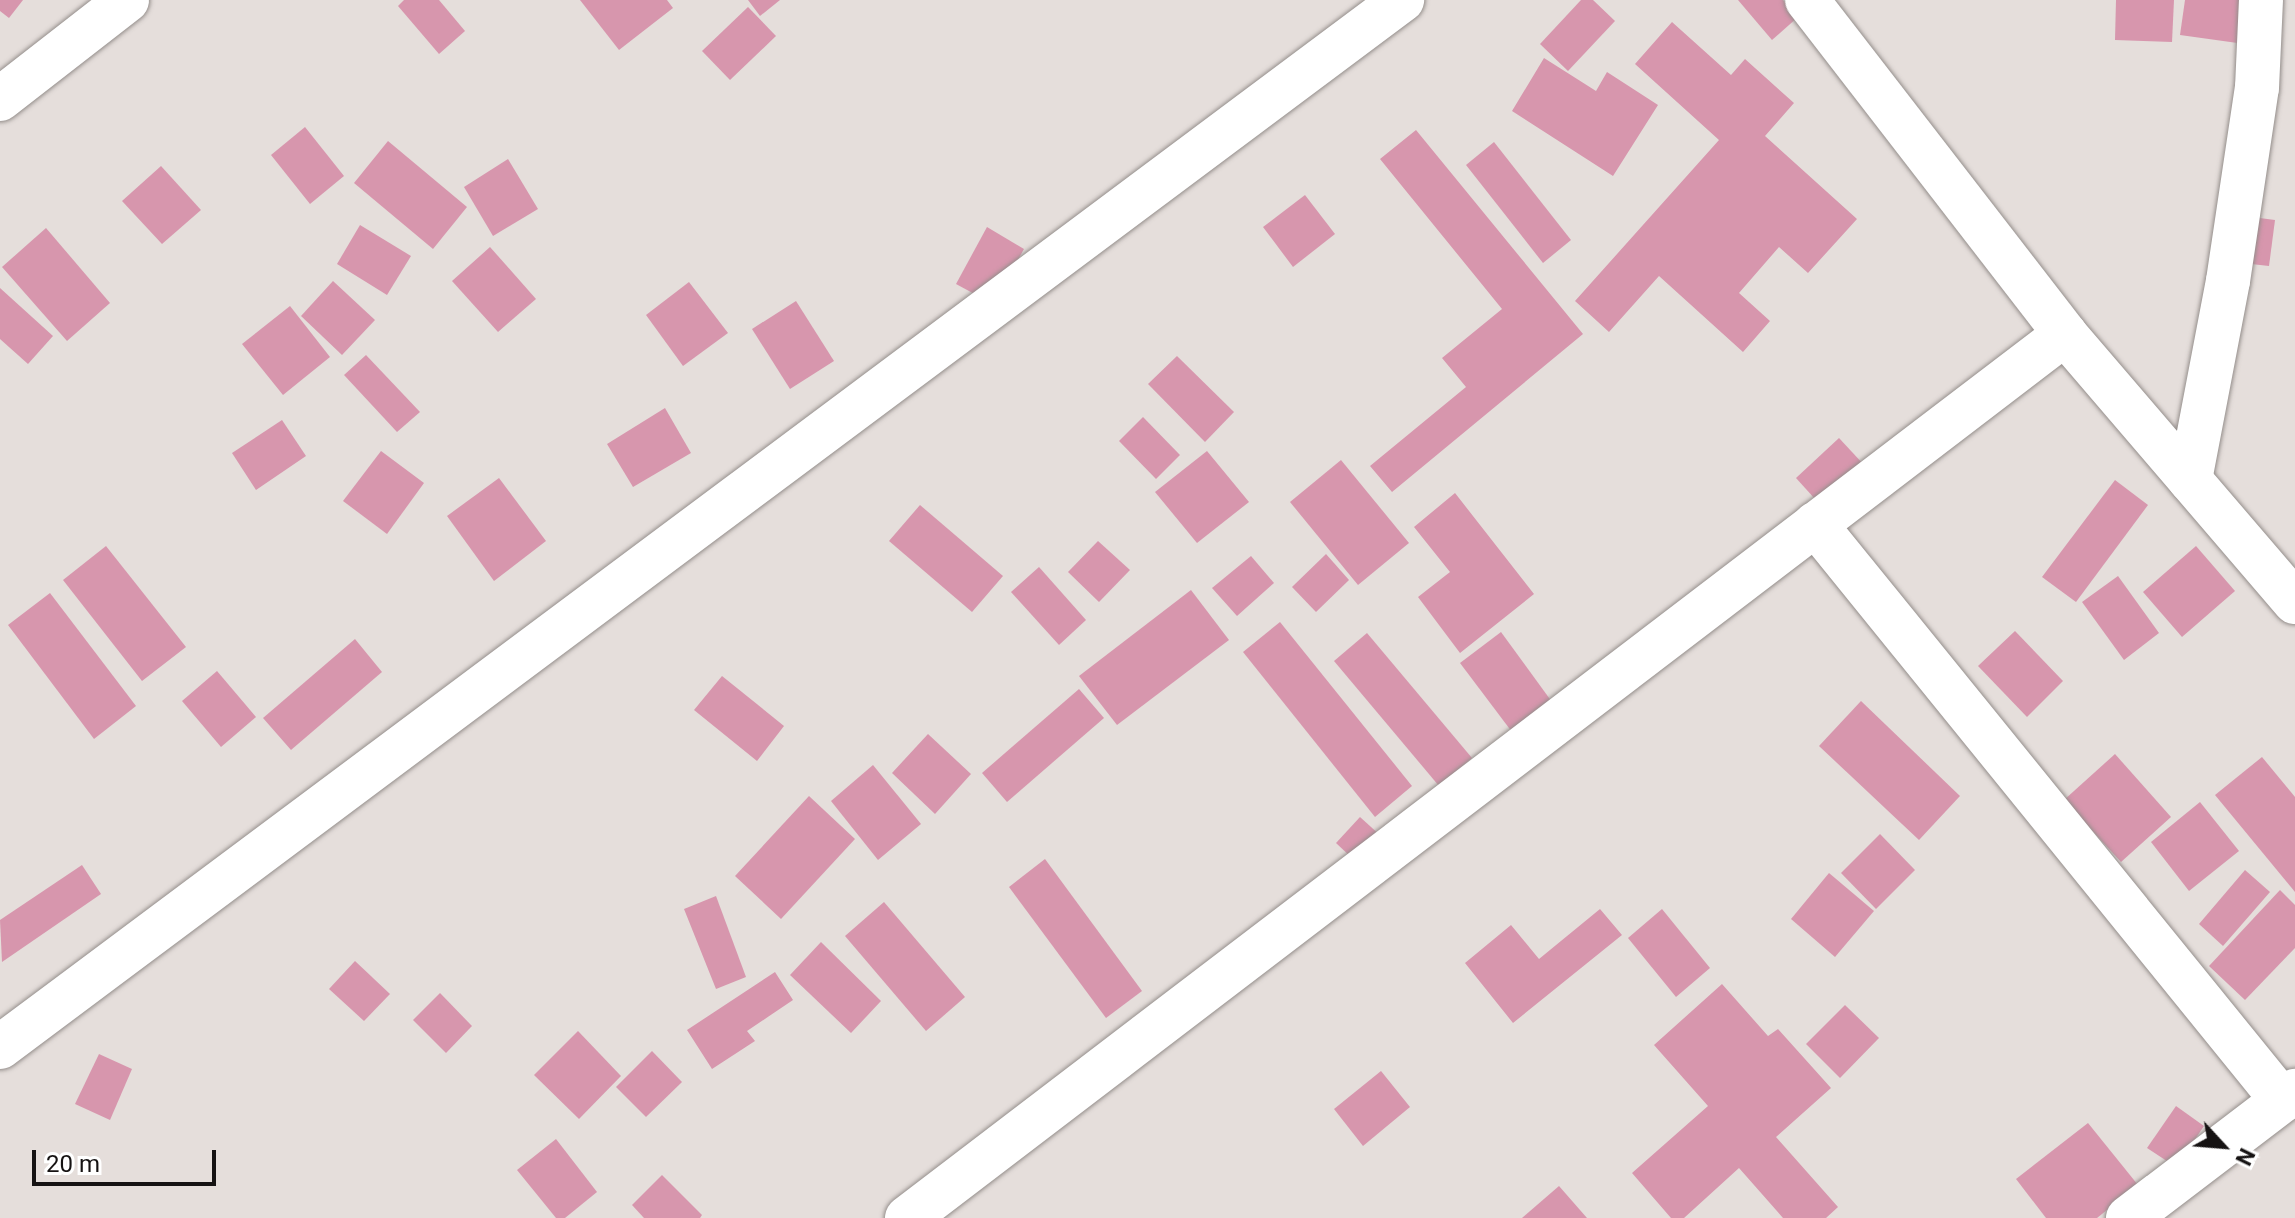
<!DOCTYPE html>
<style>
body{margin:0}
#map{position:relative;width:2295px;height:1218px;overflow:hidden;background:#e5dedb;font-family:Roboto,sans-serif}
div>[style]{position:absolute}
.building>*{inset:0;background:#d796ad}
.roads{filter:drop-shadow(0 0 2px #948e8b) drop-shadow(0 0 2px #948e8b)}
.minor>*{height:44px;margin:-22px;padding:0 22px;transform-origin:22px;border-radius:22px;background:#fff}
span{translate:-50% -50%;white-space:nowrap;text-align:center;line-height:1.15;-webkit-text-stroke:8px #fff;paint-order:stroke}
.north{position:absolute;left:2183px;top:1106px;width:80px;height:80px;-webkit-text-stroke:6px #fff;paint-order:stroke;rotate:116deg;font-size:22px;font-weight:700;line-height:32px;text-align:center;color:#161313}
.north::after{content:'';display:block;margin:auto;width:28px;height:36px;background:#161313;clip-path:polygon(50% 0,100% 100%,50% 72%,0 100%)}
.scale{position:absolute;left:32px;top:1150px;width:184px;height:36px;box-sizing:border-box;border:4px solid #161313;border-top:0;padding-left:10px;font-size:24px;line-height:28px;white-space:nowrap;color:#161313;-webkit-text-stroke:6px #fff;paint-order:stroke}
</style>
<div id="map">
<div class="building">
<i style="clip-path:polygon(0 0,23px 0,9px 18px,0 11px)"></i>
<i style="clip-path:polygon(404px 0,439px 0,465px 31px,439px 54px,398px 6px)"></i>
<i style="clip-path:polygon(580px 0,667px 0,673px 8px,619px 50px)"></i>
<i style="clip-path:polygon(748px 0,780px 0,760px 16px)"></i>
<i style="clip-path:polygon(1581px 0,1593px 0,1615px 21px,1568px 71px,1540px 44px)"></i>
<i style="clip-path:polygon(1738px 0,1783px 0,1798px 17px,1772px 40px)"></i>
<i style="clip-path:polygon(2116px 0,2174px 0,2172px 42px,2115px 40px)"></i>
<i style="clip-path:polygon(2185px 0,2259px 0,2259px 46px,2180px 35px)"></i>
<i style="clip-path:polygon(748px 7px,776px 36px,730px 80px,702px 51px)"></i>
<i style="clip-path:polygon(1672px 22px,1731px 75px,1745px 59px,1794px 103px,1765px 136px,1857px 219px,1808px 273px,1779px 247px,1739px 293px,1770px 321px,1743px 352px,1659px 276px,1609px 332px,1575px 301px,1719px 140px,1635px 64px)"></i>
<i style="clip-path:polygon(1544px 58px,1596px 91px,1607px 72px,1658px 105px,1613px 176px,1512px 111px)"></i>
<i style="clip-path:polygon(305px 127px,344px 176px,310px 204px,271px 155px)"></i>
<i style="clip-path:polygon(1416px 130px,1583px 334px,1392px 492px,1370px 466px,1466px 387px,1442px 358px,1502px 309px,1380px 159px)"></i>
<i style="clip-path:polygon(388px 141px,467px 207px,433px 249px,354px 183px)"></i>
<i style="clip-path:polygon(1494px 142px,1571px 240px,1543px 263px,1466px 165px)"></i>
<i style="clip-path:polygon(508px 159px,538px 209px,493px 236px,464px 187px)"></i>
<i style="clip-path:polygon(161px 166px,201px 210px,162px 244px,122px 201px)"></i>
<i style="clip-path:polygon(1305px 195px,1335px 234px,1293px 267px,1263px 227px)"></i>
<i style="clip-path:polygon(2229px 214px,2275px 220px,2269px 266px,2224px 261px)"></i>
<i style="clip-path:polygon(360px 225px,411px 256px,387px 295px,337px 264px)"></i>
<i style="clip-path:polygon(987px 227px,1024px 249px,993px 304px,956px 284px)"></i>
<i style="clip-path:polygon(46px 228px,110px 303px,67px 341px,2px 267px)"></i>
<i style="clip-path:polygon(490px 247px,536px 299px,498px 332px,452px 281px)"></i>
<i style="clip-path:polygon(333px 281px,375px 320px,342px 355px,301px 316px)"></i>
<i style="clip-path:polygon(689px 282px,728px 333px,683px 366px,646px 315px)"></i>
<i style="clip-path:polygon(0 288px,53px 336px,28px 364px,0 339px)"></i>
<i style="clip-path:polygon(796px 301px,834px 361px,790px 389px,752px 329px)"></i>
<i style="clip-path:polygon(290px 306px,330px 357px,283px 395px,242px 344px)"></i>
<i style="clip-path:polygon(366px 355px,420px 412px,397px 432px,344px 375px)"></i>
<i style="clip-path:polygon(1177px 356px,1234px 412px,1205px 442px,1148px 384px)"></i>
<i style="clip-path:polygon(665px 408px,691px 453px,633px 487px,607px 444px)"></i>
<i style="clip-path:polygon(1143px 417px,1180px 455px,1156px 479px,1119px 441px)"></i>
<i style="clip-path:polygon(282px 420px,306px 456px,256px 490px,232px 453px)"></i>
<i style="clip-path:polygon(1839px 438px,1878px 480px,1834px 520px,1796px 478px)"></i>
<i style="clip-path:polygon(381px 451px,424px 483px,387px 534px,343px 501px)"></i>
<i style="clip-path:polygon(1207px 451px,1249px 502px,1197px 543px,1155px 492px)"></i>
<i style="clip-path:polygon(1341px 460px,1409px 543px,1358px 585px,1290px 502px)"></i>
<i style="clip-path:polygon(499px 478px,546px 541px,494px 581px,447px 516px)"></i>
<i style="clip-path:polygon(2115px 480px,2148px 505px,2076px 602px,2042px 577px)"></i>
<i style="clip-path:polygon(1455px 493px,1534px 594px,1460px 653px,1418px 597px,1450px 572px,1414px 527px)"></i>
<i style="clip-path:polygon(920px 505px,1003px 576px,972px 612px,889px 541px)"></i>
<i style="clip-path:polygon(1098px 541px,1130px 570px,1099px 602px,1068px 572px)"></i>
<i style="clip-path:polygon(106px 546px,186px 647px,142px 681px,63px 580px)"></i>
<i style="clip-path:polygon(2196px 546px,2235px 591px,2182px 637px,2143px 592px)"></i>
<i style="clip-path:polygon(1326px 554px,1349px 580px,1316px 612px,1292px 587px)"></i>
<i style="clip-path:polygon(1251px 556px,1274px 583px,1237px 616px,1212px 588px)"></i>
<i style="clip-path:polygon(1039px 567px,1086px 620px,1059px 645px,1011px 592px)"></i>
<i style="clip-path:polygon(2118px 576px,2159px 633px,2124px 660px,2082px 602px)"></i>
<i style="clip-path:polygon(1191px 590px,1229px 640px,1117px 725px,1079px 676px)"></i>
<i style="clip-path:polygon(50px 593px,136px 706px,94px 739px,8px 625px)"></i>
<i style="clip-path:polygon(1280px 622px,1412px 786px,1375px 817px,1243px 652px)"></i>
<i style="clip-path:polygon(2015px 631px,2063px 681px,2027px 717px,1978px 666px)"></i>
<i style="clip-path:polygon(1501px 632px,1552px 702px,1512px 732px,1460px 663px)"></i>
<i style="clip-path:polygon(1367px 633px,1472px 758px,1439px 786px,1334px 661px)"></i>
<i style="clip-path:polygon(355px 639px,382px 672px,291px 750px,263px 718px)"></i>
<i style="clip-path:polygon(217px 671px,256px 717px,221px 747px,182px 701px)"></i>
<i style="clip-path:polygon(722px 676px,784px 726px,757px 761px,694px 710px)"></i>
<i style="clip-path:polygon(1079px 689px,1104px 718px,1007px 802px,982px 773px)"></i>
<i style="clip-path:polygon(1861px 701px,1960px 796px,1919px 840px,1819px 746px)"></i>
<i style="clip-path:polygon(928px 734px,971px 774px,935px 814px,892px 773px)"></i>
<i style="clip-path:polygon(2115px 754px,2171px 817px,2121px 862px,2064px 800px)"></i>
<i style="clip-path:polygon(2262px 757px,2295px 797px,2295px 892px,2215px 795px)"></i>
<i style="clip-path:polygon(873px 765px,921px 824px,878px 860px,831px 801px)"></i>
<i style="clip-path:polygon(809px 796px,855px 839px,781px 919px,735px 876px)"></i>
<i style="clip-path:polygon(2200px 802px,2239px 851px,2189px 891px,2151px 842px)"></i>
<i style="clip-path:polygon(1360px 817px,1392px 846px,1368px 873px,1336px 843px)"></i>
<i style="clip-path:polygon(1880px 834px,1915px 870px,1876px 909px,1841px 873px)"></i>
<i style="clip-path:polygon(1045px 859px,1142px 991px,1106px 1018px,1009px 887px)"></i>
<i style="clip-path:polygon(82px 865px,101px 894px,2px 962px,0 920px)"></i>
<i style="clip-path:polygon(2245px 870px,2270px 892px,2223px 946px,2199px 924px)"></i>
<i style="clip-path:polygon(1829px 873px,1874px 911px,1835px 957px,1791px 919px)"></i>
<i style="clip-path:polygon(2280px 890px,2295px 905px,2295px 948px,2245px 1000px,2209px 966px)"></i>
<i style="clip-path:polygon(716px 896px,746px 977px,716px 989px,684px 909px)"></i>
<i style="clip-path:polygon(884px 902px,965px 997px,926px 1031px,845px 936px)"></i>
<i style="clip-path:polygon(1600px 909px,1622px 935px,1513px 1023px,1465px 963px,1511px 925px,1539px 959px)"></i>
<i style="clip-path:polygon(1662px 909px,1710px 968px,1676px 997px,1628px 938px)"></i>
<i style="clip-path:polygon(821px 942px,881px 1001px,851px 1033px,790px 975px)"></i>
<i style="clip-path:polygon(355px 961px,390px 994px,364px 1021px,329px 989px)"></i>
<i style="clip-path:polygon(775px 972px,793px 1000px,747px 1031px,755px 1041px,712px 1069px,687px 1030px)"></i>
<i style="clip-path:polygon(1722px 984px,1768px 1036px,1778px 1029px,1831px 1088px,1776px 1137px,1838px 1207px,1826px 1218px,1783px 1218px,1739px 1168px,1684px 1218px,1671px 1218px,1632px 1173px,1708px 1106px,1654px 1045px)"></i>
<i style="clip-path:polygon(440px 993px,472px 1026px,446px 1053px,413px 1020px)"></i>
<i style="clip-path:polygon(1845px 1005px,1879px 1038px,1840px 1078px,1806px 1044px)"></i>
<i style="clip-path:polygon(578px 1031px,621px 1076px,579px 1119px,534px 1075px)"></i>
<i style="clip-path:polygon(652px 1051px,682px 1082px,646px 1117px,616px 1087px)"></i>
<i style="clip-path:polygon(99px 1054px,132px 1069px,110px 1120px,75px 1104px)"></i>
<i style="clip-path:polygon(1381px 1071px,1410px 1107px,1363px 1146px,1334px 1109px)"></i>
<i style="clip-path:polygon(2176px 1106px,2204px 1126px,2176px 1167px,2147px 1148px)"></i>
<i style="clip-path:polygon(2088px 1123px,2138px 1185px,2097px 1218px,2046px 1218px,2016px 1179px)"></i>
<i style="clip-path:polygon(556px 1139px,597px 1192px,565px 1218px,556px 1218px,517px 1170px)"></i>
<i style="clip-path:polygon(662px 1175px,702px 1215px,700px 1218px,644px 1218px,632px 1205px)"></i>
<i style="clip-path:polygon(1559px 1186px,1587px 1218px,1522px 1218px)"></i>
</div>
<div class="roads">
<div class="minor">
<i style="left:1807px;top:0;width:422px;rotate:52.3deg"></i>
<i style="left:2065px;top:334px;width:353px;rotate:49.4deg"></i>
<i style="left:0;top:99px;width:161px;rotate:-37.9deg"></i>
<i style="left:2190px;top:480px;width:203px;rotate:-79.2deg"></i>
<i style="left:2228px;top:281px;width:195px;rotate:-81.5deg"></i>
<i style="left:2257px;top:88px;width:88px;rotate:-87.4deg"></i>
<i style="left:1815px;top:524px;width:742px;rotate:50.97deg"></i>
<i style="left:0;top:1047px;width:1750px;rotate:-36.75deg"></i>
<i style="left:907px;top:1218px;width:1457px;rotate:-37.36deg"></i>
<i style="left:2128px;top:1218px;width:210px;rotate:-37.3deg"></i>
</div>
</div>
<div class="north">N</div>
<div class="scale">20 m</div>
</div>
